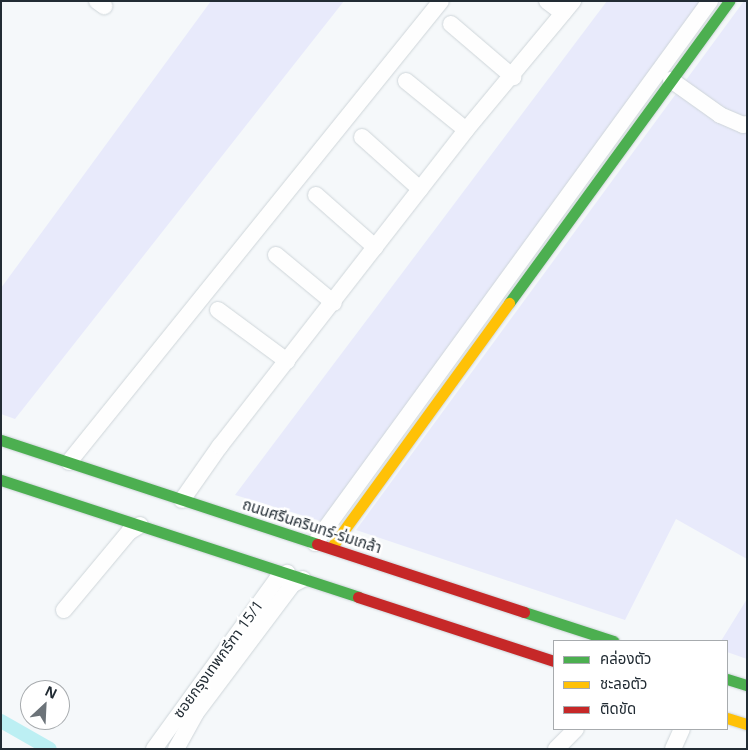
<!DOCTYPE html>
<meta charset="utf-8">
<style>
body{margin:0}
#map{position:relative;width:748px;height:750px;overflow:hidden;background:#f5f8fa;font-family:"Open Sans","Noto Sans Thai",sans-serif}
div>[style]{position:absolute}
.green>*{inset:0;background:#e8eafb}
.canal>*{height:14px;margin:-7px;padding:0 7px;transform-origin:7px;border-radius:7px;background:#bceff3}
.roads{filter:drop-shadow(0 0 1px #ced5d9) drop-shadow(0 0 1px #ced5d9)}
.street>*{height:16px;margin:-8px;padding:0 8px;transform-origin:8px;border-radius:8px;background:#fefefe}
.fast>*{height:11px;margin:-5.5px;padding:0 5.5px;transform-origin:5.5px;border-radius:5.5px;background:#4caf50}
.slow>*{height:11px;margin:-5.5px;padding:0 5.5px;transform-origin:5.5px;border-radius:5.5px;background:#ffc107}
.jam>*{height:11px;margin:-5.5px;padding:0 5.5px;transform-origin:5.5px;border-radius:5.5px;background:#c62828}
span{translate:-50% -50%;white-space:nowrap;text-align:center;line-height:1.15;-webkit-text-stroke:5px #fff;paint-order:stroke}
.street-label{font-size:15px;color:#222c34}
.frame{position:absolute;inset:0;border:2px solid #222c34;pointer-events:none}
.legend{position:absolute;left:553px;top:640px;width:175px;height:90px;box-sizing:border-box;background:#fff;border:1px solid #a7abae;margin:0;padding:6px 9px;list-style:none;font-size:15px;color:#222c34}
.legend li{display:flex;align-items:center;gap:10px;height:25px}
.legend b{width:25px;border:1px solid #a7abae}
.north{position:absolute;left:20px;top:680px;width:50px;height:50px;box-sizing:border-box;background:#fff;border:1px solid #a7abae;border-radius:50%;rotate:25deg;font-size:14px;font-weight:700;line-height:20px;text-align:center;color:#222c34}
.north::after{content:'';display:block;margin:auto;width:18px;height:22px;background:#6c7379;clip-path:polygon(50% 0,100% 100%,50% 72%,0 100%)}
</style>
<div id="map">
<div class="green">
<i style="clip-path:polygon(211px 1px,344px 1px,15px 419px,1px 414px,1px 288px)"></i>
<i style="clip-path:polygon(607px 1px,705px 1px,565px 195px,321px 521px,235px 495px)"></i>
<i style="clip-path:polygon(744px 1px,747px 1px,747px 559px,676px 519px,625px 620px,356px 530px)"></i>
<i style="clip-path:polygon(747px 599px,747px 659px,727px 652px,727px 641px,721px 641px)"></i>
</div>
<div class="canal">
<i style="left:1px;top:721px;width:56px;rotate:29.7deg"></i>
</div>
<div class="roads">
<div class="street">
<i style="left:97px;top:1px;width:9px;rotate:36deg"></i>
<i style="left:547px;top:1px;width:20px;rotate:37deg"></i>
<i style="left:451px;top:24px;width:82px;rotate:40.5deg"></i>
<i style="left:671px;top:80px;width:60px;rotate:35.5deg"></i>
<i style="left:720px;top:115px;width:25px;rotate:23deg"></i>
<i style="left:743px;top:125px;width:4px;rotate:-14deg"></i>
<i style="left:406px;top:81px;width:77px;rotate:39.2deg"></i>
<i style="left:362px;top:137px;width:78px;rotate:41.9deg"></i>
<i style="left:316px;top:195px;width:79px;rotate:41.4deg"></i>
<i style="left:276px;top:255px;width:75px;rotate:39.6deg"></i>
<i style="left:218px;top:310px;width:86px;rotate:36.5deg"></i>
<i style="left:69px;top:462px;width:592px;rotate:-51.1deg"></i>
<i style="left:182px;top:500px;width:66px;rotate:-54.9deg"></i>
<i style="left:220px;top:446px;width:400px;rotate:-52.1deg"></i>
<i style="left:466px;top:130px;width:168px;rotate:-50.3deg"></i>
<i style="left:315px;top:543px;width:671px;rotate:-53.92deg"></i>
<i style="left:64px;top:610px;width:102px;rotate:-50.2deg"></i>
<i style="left:129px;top:532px;width:13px;rotate:-32deg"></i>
<i style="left:154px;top:749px;width:210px;rotate:-54.1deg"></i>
<i style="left:277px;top:579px;width:12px;rotate:-31deg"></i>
<i style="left:176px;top:749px;width:41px;rotate:-60.9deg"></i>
<i style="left:196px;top:713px;width:161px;rotate:-53.1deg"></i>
<i style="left:293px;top:584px;width:11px;rotate:-27deg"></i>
<i style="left:556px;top:749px;width:28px;rotate:-45deg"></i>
<i style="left:673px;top:749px;width:22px;rotate:-66deg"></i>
</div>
<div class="fast">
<i style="left:509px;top:303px;width:374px;rotate:-53.9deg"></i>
<i style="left:1px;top:440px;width:333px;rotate:18.2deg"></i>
<i style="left:1px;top:480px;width:376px;rotate:18.1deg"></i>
<i style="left:524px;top:612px;width:94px;rotate:18deg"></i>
<i style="left:727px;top:679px;width:21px;rotate:17deg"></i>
</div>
<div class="slow">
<i style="left:331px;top:548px;width:303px;rotate:-54deg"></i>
<i style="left:727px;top:718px;width:21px;rotate:17deg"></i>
</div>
<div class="jam">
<i style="left:317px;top:544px;width:218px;rotate:18.2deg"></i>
<i style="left:358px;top:597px;width:206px;rotate:18.1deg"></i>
</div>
</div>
<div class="street-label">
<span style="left:312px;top:526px;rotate:18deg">ถนนศรีนครินทร์-ร่มเกล้า</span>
<span style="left:218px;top:659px;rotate:-54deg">ซอยกรุงเทพกรีฑา 15/1</span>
</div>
<div class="frame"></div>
<ul class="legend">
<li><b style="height:6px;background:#4caf50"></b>คล่องตัว</li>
<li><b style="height:6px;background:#ffc107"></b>ชะลอตัว</li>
<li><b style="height:6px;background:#c62828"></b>ติดขัด</li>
</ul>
<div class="north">N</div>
</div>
